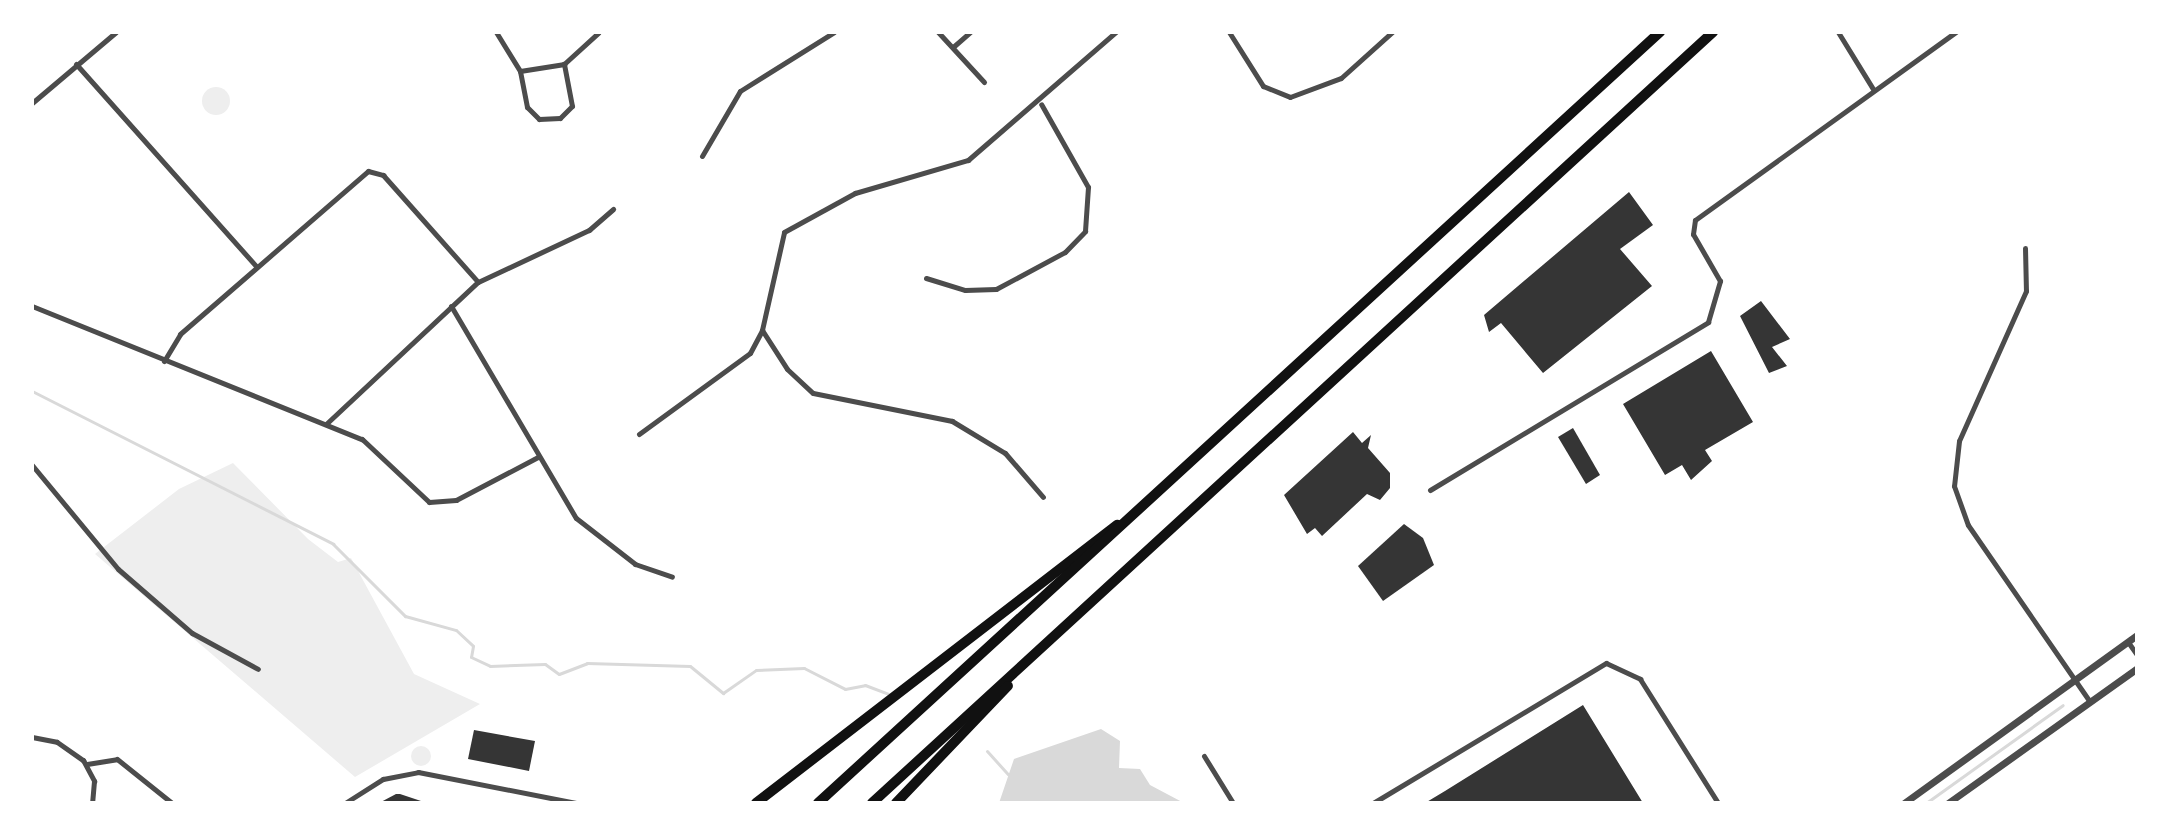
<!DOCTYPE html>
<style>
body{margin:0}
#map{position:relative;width:2169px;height:835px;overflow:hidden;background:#fff;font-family:Jost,sans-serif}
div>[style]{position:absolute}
.green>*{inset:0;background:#eee}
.round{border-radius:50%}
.water>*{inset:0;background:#d9d9d9}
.stream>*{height:3px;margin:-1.5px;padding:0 1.5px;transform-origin:1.5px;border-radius:1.5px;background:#d9d9d9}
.building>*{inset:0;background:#353535}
.minor>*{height:5px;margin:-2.5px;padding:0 2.5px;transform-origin:2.5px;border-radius:2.5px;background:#4c4c4c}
.tertiary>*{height:7px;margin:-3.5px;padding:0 3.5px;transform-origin:3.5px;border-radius:3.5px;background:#4c4c4c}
.motorway>*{height:10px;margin:-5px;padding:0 5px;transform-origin:5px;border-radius:5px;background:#111}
span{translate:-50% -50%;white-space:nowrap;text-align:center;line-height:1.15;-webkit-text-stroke:8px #fff;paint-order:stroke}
.frame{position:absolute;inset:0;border:34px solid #fff;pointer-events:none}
</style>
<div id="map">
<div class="green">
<i class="round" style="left:202px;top:87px;width:28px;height:28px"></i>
<i style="clip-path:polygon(233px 463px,308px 539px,338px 562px,351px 558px,414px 674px,480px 704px,355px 777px,95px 554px,179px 489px)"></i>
<i class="round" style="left:411px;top:746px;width:20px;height:20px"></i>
</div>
<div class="water">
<i style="clip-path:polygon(1101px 729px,1120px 741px,1119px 768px,1140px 769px,1150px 785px,1184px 803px,999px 803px,1014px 759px)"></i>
</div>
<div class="stream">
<i style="left:32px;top:391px;width:338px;rotate:26.9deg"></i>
<i style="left:333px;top:544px;width:102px;rotate:45deg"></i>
<i style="left:405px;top:616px;width:53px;rotate:15.4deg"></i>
<i style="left:456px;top:630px;width:23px;rotate:43deg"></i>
<i style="left:473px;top:646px;width:11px;rotate:100deg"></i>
<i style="left:471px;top:657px;width:21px;rotate:25deg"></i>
<i style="left:490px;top:666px;width:55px;rotate:-2.1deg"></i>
<i style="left:545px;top:664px;width:17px;rotate:36deg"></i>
<i style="left:559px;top:674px;width:30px;rotate:-21deg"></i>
<i style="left:587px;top:663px;width:103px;rotate:1.7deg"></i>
<i style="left:690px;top:666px;width:43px;rotate:39.3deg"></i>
<i style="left:723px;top:693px;width:40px;rotate:-34.9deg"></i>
<i style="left:756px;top:670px;width:48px;rotate:-2.4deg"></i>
<i style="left:804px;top:668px;width:46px;rotate:27.1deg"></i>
<i style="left:845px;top:689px;width:20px;rotate:-11deg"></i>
<i style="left:865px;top:685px;width:25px;rotate:21deg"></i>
<i style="left:987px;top:751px;width:31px;rotate:48deg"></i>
<i style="left:1926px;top:803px;width:168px;rotate:-35.6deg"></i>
</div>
<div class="building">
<i style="clip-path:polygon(1629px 192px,1653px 225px,1620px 249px,1652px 286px,1543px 373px,1501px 323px,1489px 332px,1484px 315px)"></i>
<i style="clip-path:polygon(1761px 301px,1790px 339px,1772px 347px,1787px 366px,1769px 373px,1740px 316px)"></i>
<i style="clip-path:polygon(1711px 351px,1753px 422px,1705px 450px,1712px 461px,1691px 480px,1682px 465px,1665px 475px,1623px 404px)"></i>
<i style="clip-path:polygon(1573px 428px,1600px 475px,1586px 484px,1558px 437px)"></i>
<i style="clip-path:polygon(1353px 432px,1362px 443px,1371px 435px,1368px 448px,1390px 473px,1390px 488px,1380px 500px,1367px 494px,1322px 536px,1315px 528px,1307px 534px,1284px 495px)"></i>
<i style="clip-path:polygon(1404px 524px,1423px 538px,1434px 565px,1383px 601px,1358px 566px)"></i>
<i style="clip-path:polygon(1583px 705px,1643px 803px,1425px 803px,1445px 791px)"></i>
<i style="clip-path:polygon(474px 730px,535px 741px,529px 771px,468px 759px)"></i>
<i style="clip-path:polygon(396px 794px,400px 794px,427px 803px,379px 803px)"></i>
</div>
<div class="minor">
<i style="left:496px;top:32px;width:46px;rotate:58.4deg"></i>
<i style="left:520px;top:71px;width:37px;rotate:79deg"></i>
<i style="left:527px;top:107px;width:17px;rotate:45deg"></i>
<i style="left:539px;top:119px;width:21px;rotate:-3deg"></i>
<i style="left:560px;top:118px;width:17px;rotate:-45deg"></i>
<i style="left:572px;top:106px;width:43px;rotate:-100.8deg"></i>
<i style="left:938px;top:32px;width:68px;rotate:47.4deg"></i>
<i style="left:1229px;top:32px;width:64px;rotate:57.8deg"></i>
<i style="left:1263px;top:86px;width:29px;rotate:22deg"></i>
<i style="left:1290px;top:97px;width:54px;rotate:-20.4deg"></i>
<i style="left:1341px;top:78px;width:69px;rotate:-42deg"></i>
<i style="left:1838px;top:32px;width:67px;rotate:58.4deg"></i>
<i style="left:953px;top:47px;width:23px;rotate:-41deg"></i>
<i style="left:76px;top:64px;width:271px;rotate:48.3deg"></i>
<i style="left:520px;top:71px;width:45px;rotate:-9deg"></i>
<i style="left:564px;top:64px;width:47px;rotate:-42.4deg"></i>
<i style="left:32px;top:103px;width:110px;rotate:-40.2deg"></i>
<i style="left:702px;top:156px;width:75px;rotate:-59.7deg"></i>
<i style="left:740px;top:91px;width:111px;rotate:-32.1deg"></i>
<i style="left:2025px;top:248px;width:43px;rotate:88.7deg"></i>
<i style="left:2026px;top:291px;width:164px;rotate:114.1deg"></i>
<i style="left:1959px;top:441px;width:45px;rotate:96.3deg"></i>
<i style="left:1954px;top:486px;width:41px;rotate:70.3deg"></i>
<i style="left:1968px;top:525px;width:215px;rotate:55.4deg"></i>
<i style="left:926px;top:278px;width:41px;rotate:17.1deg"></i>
<i style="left:965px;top:290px;width:31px;rotate:-2deg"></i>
<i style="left:996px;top:289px;width:78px;rotate:-28.2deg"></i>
<i style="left:1065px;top:252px;width:29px;rotate:-46deg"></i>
<i style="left:1085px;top:231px;width:44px;rotate:-86.1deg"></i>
<i style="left:1088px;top:187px;width:95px;rotate:-119.5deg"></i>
<i style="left:32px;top:306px;width:356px;rotate:22deg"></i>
<i style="left:362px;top:439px;width:92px;rotate:43.2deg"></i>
<i style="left:429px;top:502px;width:27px;rotate:-4deg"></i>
<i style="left:456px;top:500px;width:93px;rotate:-27.7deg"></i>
<i style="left:451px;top:306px;width:246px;rotate:59.5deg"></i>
<i style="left:576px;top:518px;width:75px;rotate:37.9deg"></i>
<i style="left:635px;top:564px;width:39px;rotate:19deg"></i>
<i style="left:762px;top:330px;width:46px;rotate:57.3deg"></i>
<i style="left:787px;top:369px;width:35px;rotate:43deg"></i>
<i style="left:813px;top:393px;width:142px;rotate:11.4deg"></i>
<i style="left:952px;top:421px;width:62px;rotate:31.1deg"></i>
<i style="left:1005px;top:453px;width:58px;rotate:49.2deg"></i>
<i style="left:164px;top:361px;width:31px;rotate:-59deg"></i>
<i style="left:180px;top:334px;width:249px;rotate:-40.9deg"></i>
<i style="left:368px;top:171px;width:16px;rotate:15deg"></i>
<i style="left:383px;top:175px;width:143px;rotate:48.4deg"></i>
<i style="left:326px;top:424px;width:208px;rotate:-43.1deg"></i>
<i style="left:478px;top:282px;width:123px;rotate:-25.1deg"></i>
<i style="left:589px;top:230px;width:32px;rotate:-41deg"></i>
<i style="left:639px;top:434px;width:137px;rotate:-36.1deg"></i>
<i style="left:750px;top:353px;width:26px;rotate:-62deg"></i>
<i style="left:762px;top:330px;width:100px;rotate:-77.3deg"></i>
<i style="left:784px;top:232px;width:81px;rotate:-28.8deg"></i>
<i style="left:855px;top:193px;width:118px;rotate:-16.3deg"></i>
<i style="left:968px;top:160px;width:196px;rotate:-40.9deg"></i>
<i style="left:32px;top:465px;width:135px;rotate:50.4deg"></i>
<i style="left:118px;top:569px;width:98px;rotate:40.9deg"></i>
<i style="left:192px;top:633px;width:75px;rotate:28.6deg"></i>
<i style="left:1430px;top:490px;width:325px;rotate:-31.1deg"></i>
<i style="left:1708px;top:322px;width:43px;rotate:-73.7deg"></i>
<i style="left:1720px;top:281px;width:54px;rotate:-119.9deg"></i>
<i style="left:1693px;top:234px;width:14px;rotate:-82deg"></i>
<i style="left:1695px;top:220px;width:322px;rotate:-35.8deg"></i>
<i style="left:2128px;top:642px;width:16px;rotate:55deg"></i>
<i style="left:32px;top:737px;width:25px;rotate:11deg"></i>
<i style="left:57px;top:742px;width:32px;rotate:35deg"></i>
<i style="left:83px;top:760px;width:24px;rotate:62deg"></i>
<i style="left:94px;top:781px;width:22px;rotate:95deg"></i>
<i style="left:1204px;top:756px;width:55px;rotate:58.3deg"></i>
<i style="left:87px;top:764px;width:30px;rotate:-9deg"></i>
<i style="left:117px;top:759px;width:70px;rotate:38.7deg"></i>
<i style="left:345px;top:803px;width:45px;rotate:-32.3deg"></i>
<i style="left:383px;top:779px;width:36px;rotate:-11deg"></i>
<i style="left:418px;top:772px;width:161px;rotate:11.1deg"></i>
<i style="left:1373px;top:803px;width:272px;rotate:-31deg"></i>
<i style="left:1606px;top:663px;width:38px;rotate:25deg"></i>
<i style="left:1640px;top:679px;width:146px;rotate:57.8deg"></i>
</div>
<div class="tertiary">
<i style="left:1904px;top:803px;width:287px;rotate:-35.8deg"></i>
<i style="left:1948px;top:803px;width:232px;rotate:-35.5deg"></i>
</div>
<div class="motorway">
<i style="left:756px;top:803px;width:456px;rotate:-37.6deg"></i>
<i style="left:818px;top:803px;width:1142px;rotate:-42.48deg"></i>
<i style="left:872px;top:803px;width:1141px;rotate:-42.51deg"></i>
<i style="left:896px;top:803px;width:162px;rotate:-46.3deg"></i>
</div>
<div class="frame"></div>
</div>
